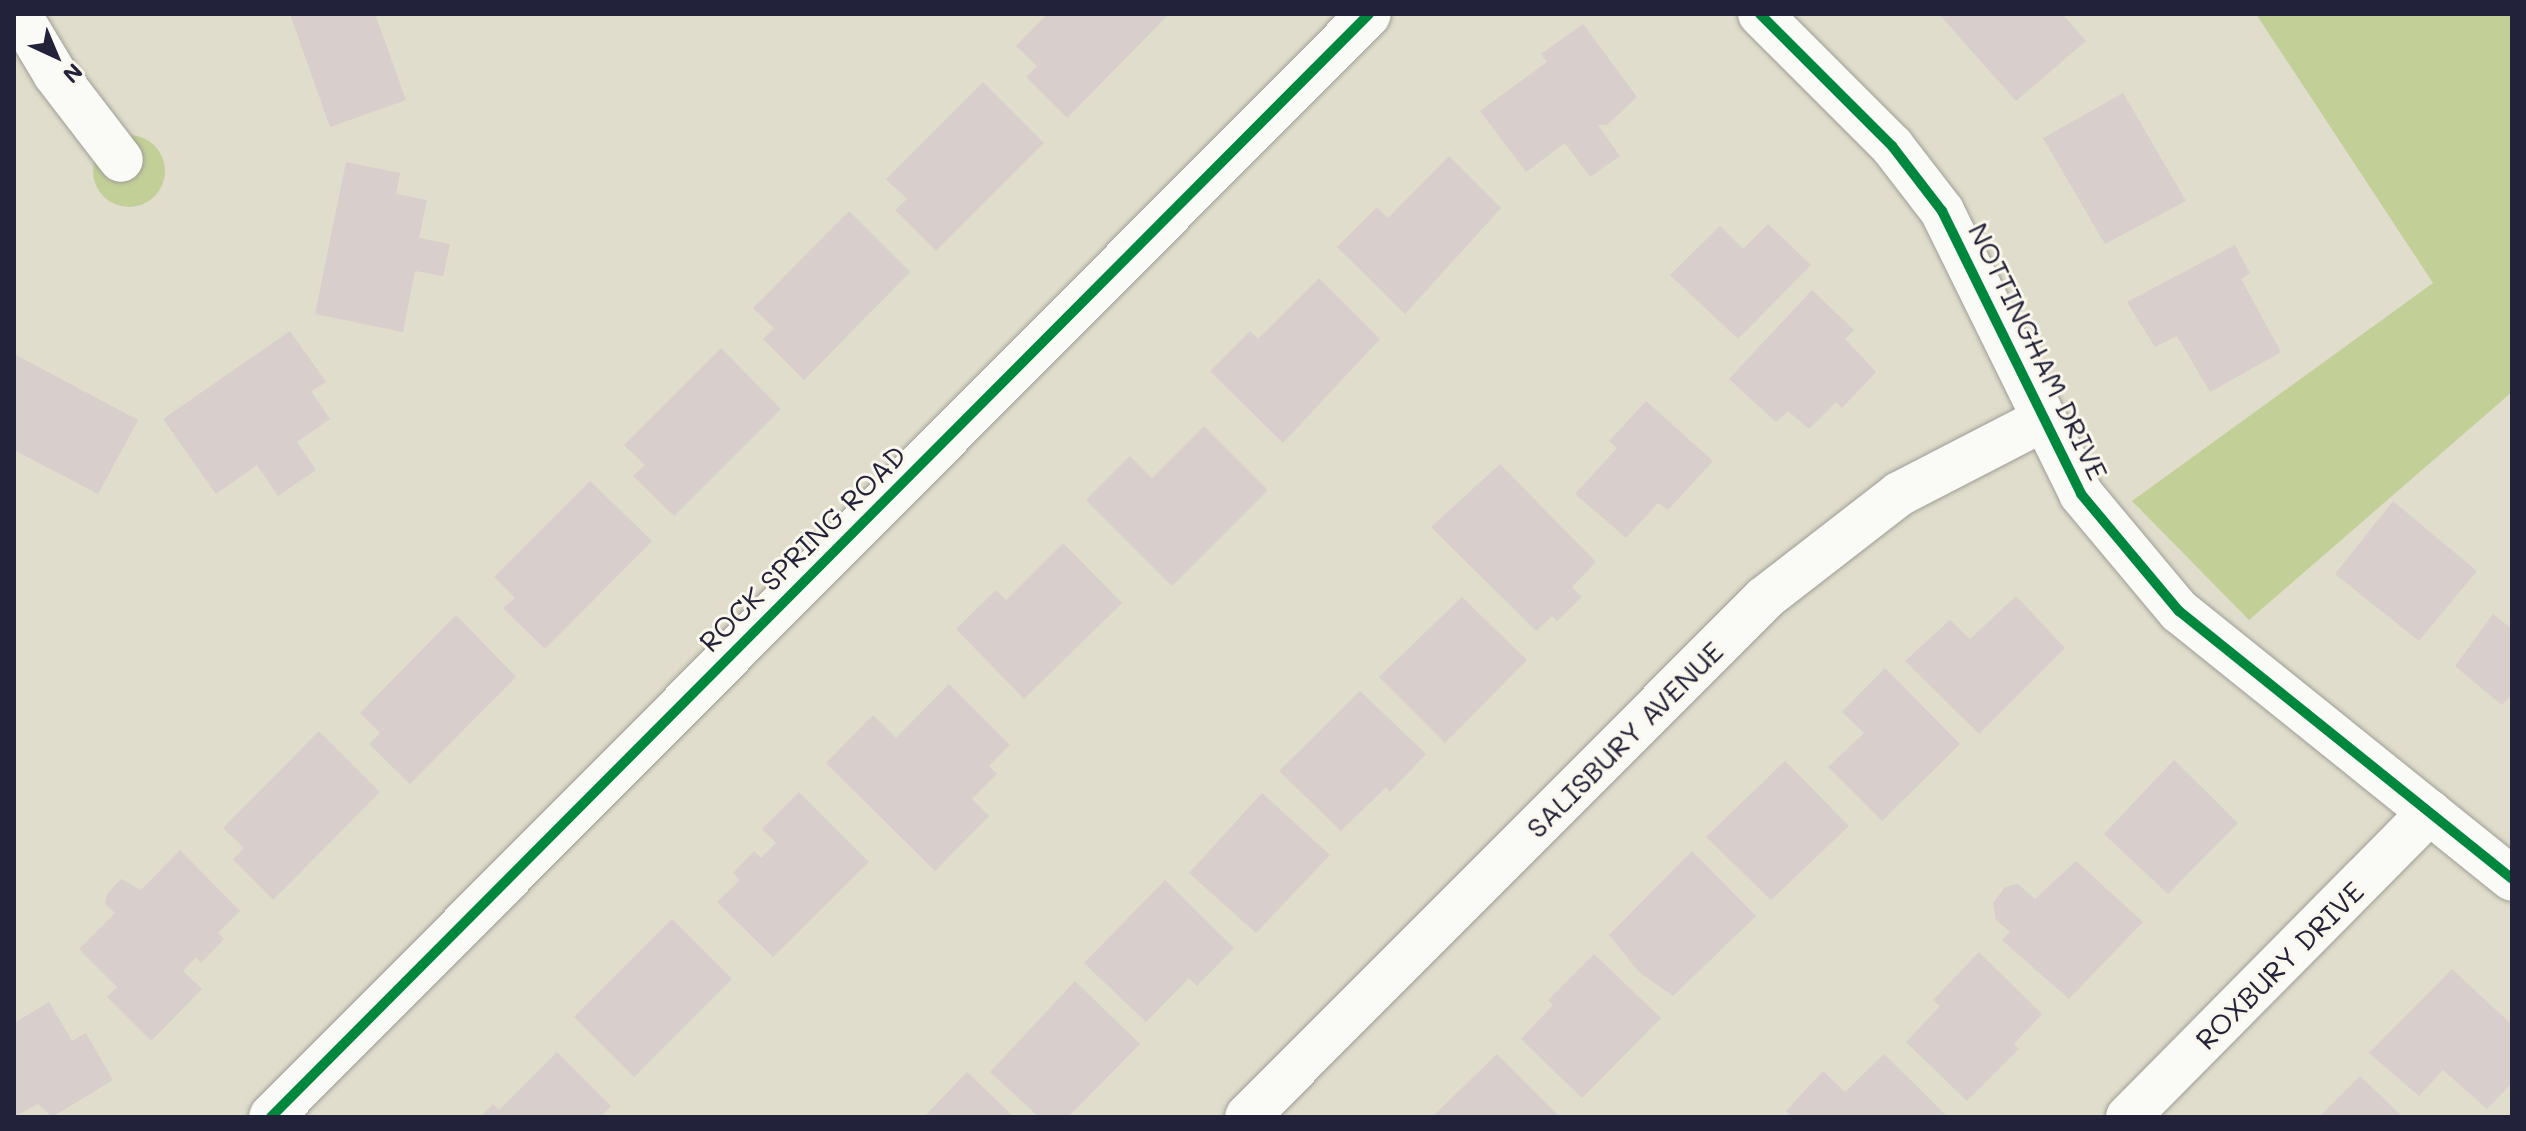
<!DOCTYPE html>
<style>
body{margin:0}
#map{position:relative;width:2526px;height:1131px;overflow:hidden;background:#e1ddcc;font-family:Mali,sans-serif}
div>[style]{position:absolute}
.green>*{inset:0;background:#c2d097}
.round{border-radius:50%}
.building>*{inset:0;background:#d8cecb}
.roads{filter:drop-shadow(0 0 2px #9e9d96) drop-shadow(0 0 2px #9e9d96)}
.minor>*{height:44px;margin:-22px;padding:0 22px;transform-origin:22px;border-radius:22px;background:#fafaf7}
.cycleway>*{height:10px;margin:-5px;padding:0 5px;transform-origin:5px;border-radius:5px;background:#00873e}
span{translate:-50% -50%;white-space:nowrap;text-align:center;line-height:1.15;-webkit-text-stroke:6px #fbf7ec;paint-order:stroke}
.street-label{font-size:28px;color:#22223b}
.frame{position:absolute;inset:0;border:16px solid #22223b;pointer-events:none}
.north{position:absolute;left:16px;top:16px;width:80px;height:80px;-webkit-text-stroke:6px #fbf7ec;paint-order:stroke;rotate:136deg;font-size:22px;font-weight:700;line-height:32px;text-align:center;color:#22223b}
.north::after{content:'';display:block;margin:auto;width:28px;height:36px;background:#22223b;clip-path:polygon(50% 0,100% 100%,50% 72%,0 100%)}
</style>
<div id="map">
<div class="green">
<i style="clip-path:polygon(2256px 14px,2512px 14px,2512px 392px,2249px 620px,2132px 501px,2433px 283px)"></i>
<i class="round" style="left:93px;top:135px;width:72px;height:72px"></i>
</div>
<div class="building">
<i style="clip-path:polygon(290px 14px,375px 14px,406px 100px,330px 127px)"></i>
<i style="clip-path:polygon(1047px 14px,1169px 14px,1067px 118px,1026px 77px,1037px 66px,1016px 46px)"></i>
<i style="clip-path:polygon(1939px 14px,2062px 14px,2086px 41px,2016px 101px)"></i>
<i style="clip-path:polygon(1583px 24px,1637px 97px,1607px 125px,1598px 125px,1620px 156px,1590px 177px,1565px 143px,1526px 172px,1480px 111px,1547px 62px,1541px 54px)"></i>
<i style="clip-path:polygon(983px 82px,1044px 143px,936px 251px,895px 210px,907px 199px,886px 179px)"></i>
<i style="clip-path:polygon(2123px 93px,2186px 201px,2105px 244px,2043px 138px)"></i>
<i style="clip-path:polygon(1449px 156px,1501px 208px,1405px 314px,1337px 247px,1377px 207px,1388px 218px)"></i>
<i style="clip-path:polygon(346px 162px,400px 173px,396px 194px,427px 200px,419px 238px,450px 244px,443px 276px,415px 271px,403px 332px,315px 314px)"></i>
<i style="clip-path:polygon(849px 211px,910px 272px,804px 380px,763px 339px,774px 328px,753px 308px)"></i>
<i style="clip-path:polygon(1768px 224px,1811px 265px,1738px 339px,1670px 275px,1720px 226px,1743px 249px)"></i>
<i style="clip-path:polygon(2235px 245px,2250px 273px,2241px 279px,2281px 352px,2210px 392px,2177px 336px,2155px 347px,2127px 302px)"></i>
<i style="clip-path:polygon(1319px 278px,1380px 339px,1283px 443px,1210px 371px,1250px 331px,1258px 339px)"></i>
<i style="clip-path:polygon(1812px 290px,1854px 330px,1845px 339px,1876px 372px,1842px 408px,1836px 402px,1809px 429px,1788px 411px,1776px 422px,1729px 379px)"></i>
<i style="clip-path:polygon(290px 331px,326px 382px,311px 391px,330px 419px,297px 442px,316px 470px,278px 496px,257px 465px,216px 494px,163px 419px)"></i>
<i style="clip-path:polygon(721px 348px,781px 409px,674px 516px,633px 476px,645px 465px,624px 445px)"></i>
<i style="clip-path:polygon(14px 354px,138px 420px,98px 494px,14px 450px)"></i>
<i style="clip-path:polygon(1646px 401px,1713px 461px,1668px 510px,1658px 503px,1626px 538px,1575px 494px,1617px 448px,1609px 441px)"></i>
<i style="clip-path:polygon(1204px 426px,1268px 490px,1172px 586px,1086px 500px,1130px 456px,1152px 478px)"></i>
<i style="clip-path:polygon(1500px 464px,1596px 562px,1572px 587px,1582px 597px,1557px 621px,1552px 616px,1536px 631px,1431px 527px)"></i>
<i style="clip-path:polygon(590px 481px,652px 541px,545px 649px,503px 608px,515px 598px,494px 577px)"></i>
<i style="clip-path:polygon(2393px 501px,2477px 571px,2419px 641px,2335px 574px)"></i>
<i style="clip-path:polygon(1063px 543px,1122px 603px,1024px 699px,956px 629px,996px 590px,1006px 600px)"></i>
<i style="clip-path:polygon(2016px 596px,2065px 648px,1979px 734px,1905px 661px,1950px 620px,1970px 639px)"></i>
<i style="clip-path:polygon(1462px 597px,1527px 660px,1445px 743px,1379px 677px)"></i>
<i style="clip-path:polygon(2493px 614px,2512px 629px,2512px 694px,2502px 705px,2455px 666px)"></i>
<i style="clip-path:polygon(456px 615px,516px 677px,410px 784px,369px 744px,380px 733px,360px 713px)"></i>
<i style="clip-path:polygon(1885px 668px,1960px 744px,1882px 821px,1828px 767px,1864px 733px,1842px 712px)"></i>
<i style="clip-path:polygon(949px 684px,1010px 745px,989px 766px,997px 774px,972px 799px,989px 816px,935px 871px,826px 763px,873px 715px,896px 738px)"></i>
<i style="clip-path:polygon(1360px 691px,1426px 754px,1390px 792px,1386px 787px,1341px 831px,1279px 771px)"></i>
<i style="clip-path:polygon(319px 731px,380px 792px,273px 900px,233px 859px,244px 848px,223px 828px)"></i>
<i style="clip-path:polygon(2174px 760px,2238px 823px,2168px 894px,2104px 834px)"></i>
<i style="clip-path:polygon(1785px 761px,1849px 826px,1771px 900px,1706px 837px)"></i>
<i style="clip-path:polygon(799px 792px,869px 862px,773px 957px,717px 902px,740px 880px,733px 873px,754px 851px,761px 858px,776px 843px,762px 829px)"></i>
<i style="clip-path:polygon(1262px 793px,1330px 855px,1256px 933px,1189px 873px)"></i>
<i style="clip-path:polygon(180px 850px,240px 911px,218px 933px,224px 939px,201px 963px,196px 957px,183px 971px,202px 989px,151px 1041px,107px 997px,117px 987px,79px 949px,115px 913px,105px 904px,107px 894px,121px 879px,141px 890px)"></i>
<i style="clip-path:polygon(1692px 851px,1756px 916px,1673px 996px,1639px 972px,1609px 935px)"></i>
<i style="clip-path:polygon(2076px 861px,2143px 922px,2069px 999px,2002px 940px,2010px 932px,1996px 920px,1993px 903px,2005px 887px,2018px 884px,2035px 899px)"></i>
<i style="clip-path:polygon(1165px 880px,1234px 948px,1197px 986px,1189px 978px,1146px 1022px,1084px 963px)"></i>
<i style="clip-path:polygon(672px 919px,732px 979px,634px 1077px,574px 1017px)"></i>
<i style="clip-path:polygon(1979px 952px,2042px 1014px,2014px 1044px,2019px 1049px,1967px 1101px,1906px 1042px,1940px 1006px,1933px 1000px)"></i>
<i style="clip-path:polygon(1594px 954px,1661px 1018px,1582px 1098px,1521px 1039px,1553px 1005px,1548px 1000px)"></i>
<i style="clip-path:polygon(2452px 969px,2512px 1025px,2512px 1083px,2487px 1109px,2443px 1070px,2419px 1096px,2369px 1053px)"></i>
<i style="clip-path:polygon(1075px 981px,1140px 1044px,1068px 1117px,1039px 1117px,990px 1072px)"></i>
<i style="clip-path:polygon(49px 1002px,72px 1041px,86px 1033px,113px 1080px,52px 1117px,38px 1104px,14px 1117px,14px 1023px)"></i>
<i style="clip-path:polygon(557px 1052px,611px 1106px,601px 1117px,480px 1117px,493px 1104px,499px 1110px)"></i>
<i style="clip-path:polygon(1497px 1054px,1560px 1117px,1432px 1117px)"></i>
<i style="clip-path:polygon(1884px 1054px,1948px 1117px,1792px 1117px,1786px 1111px,1823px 1071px,1845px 1092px)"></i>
<i style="clip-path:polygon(967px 1072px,1014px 1117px,924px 1117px)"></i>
<i style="clip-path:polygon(2360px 1076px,2403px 1117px,2319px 1117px)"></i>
</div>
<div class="roads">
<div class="minor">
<i style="left:19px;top:14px;width:70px;rotate:59deg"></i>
<i style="left:55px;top:74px;width:108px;rotate:52.5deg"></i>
<i style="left:1760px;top:14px;width:187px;rotate:45deg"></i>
<i style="left:1892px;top:146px;width:82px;rotate:52.4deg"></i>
<i style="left:1942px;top:211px;width:315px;rotate:63.8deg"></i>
<i style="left:2081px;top:494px;width:153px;rotate:50.1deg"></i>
<i style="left:2179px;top:611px;width:427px;rotate:38.8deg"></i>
<i style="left:271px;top:1117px;width:1556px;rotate:-45.13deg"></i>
<i style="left:1247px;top:1117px;width:733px;rotate:-45.06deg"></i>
<i style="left:1765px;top:598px;width:170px;rotate:-37.8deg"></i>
<i style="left:1899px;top:494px;width:163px;rotate:-27.3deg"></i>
<i style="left:2128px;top:1117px;width:429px;rotate:-45.3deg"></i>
</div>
</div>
<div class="cycleway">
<i style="left:1760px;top:14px;width:187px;rotate:45deg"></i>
<i style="left:1892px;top:146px;width:82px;rotate:52.4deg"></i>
<i style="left:1942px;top:211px;width:315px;rotate:63.8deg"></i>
<i style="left:2081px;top:494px;width:153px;rotate:50.1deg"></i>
<i style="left:2179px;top:611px;width:427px;rotate:38.8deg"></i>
<i style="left:271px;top:1117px;width:1556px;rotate:-45.13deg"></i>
</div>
<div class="street-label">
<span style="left:2039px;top:351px;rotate:64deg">NOTTINGHAM DRIVE</span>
<span style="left:802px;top:548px;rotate:-45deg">ROCK SPRING ROAD</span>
<span style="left:1624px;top:739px;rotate:-45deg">SALISBURY AVENUE</span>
<span style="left:2279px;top:965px;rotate:-45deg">ROXBURY DRIVE</span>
</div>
<div class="frame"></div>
<div class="north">N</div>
</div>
